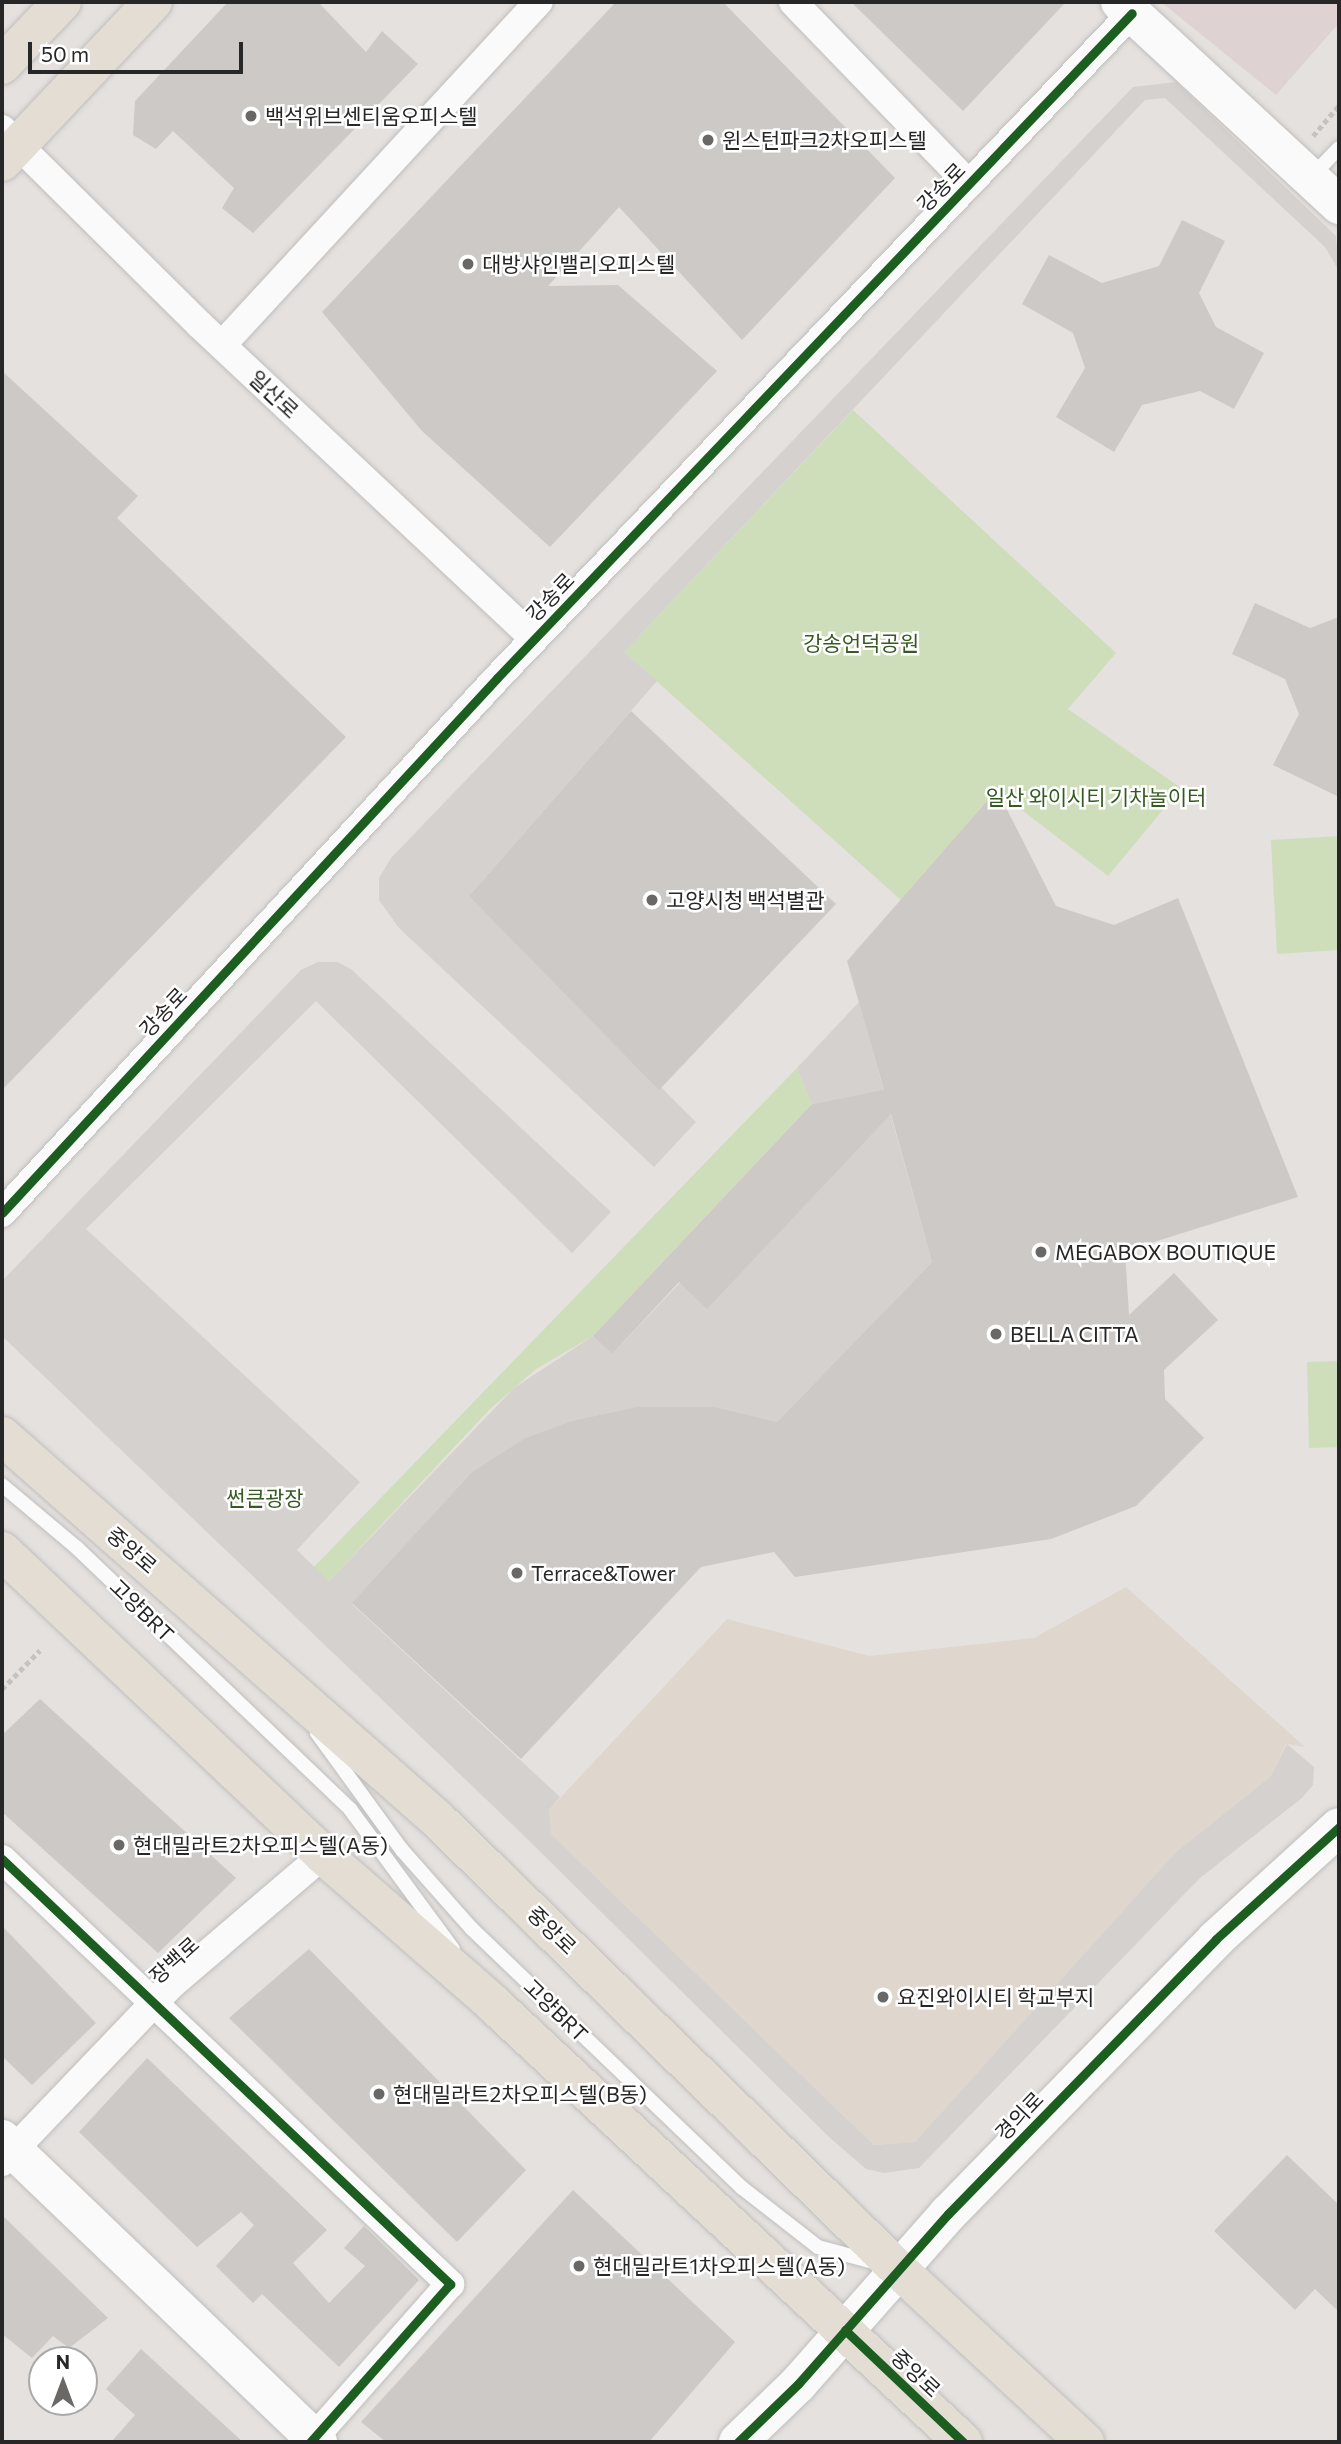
<!DOCTYPE html>
<meta charset="utf-8">
<style>
body{margin:0}
#map{position:relative;width:1341px;height:2444px;overflow:hidden;background:#e5e1de;font-family:Commissioner,"Noto Sans KR",sans-serif}
div>[style]{position:absolute}
.education>*{inset:0;background:#dfd6cd}
.medical>*{inset:0;background:#ded2d2}
.green>*{inset:0;background:#ceddba}
.plaza>*{inset:0;background:#d5d1ce}
.building>*{inset:0;background:#ccc9c7}
.path>*{height:4.5px;margin-top:-2.25px;transform-origin:0;background:repeating-linear-gradient(90deg,#c4c3c3 0 5px,transparent 0 8.5px)}
.roads{filter:drop-shadow(0 0 2px #bfbfbf) drop-shadow(0 0 2px #bfbfbf)}
.lane>*{height:14px;margin:-7px;padding:0 7px;transform-origin:7px;border-radius:7px;background:#fbfafa}
.street>*{height:28px;margin:-14px;padding:0 14px;transform-origin:14px;border-radius:14px;background:#fbfafa}
.secondary>*{height:38px;margin:-19px;padding:0 19px;transform-origin:19px;border-radius:19px;background:#fbfafa}
.primary>*{height:38px;margin:-19px;padding:0 19px;transform-origin:19px;border-radius:19px;background:#e3ddd4}
.cycleway>*{height:9px;margin:-4.5px;padding:0 4.5px;transform-origin:4.5px;border-radius:4.5px;background:#1b5e20}
.dots>*{width:19px;height:19px;translate:-50% -50%;box-sizing:border-box;border:4px solid #fff;border-radius:50%}
span{translate:-50% -50%;white-space:nowrap;text-align:center;line-height:1.15;-webkit-text-stroke:5px #fff;paint-order:stroke}
.poi-label{font-size:21px;color:#272727}
.left{translate:0 -50%;text-align:left}
.street-label{font-size:21px;color:#272727}
.park-label{font-size:21px;color:#375a22}
.frame{position:absolute;inset:0;border:4px solid #272727;pointer-events:none}
.north{position:absolute;left:28px;top:2346px;width:70px;height:70px;box-sizing:border-box;background:#fff;border:2px solid #a9a9a9;border-radius:50%;rotate:0deg;font-size:19px;font-weight:700;line-height:28px;text-align:center;color:#272727}
.north::after{content:'';display:block;margin:auto;width:24px;height:32px;background:#6a6867;clip-path:polygon(50% 0,100% 100%,50% 72%,0 100%)}
.scale{position:absolute;left:28px;top:42px;width:215px;height:32px;box-sizing:border-box;border:4px solid #272727;border-top:0;padding-left:9px;font-size:21px;line-height:24px;white-space:nowrap;color:#272727;-webkit-text-stroke:5px #fff;paint-order:stroke}
</style>
<div id="map">
<div class="education">
<i style="clip-path:polygon(1126px 1587px,1305px 1747px,1286px 1744px,1270px 1777px,1175px 1853px,915px 2142px,874px 2145px,551px 1834px,549px 1810px,727px 1619px,869px 1656px,1034px 1638px)"></i>
</div>
<div class="medical">
<i style="clip-path:polygon(1161px 2px,1339px 2px,1339px 23px,1276px 95px)"></i>
</div>
<div class="green">
<i style="clip-path:polygon(853px 410px,1116px 653px,1068px 709px,1181px 788px,1108px 876px,997px 791px,902px 901px,624px 652px)"></i>
<i style="clip-path:polygon(1339px 836px,1339px 950px,1277px 954px,1271px 840px)"></i>
<i style="clip-path:polygon(797px 1068px,812px 1104px,593px 1336px,536px 1369px,490px 1409px,329px 1581px,313px 1568px)"></i>
<i style="clip-path:polygon(1339px 1361px,1339px 1447px,1309px 1448px,1307px 1362px)"></i>
</div>
<div class="plaza">
<i style="clip-path:polygon(1176px 82px,1336px 236px,1339px 271px,1325px 247px,1165px 98px,1145px 100px,624px 652px,657px 681px,469px 896px,696px 1122px,654px 1167px,399px 928px,379px 900px,379px 878px,391px 858px,1133px 87px)"></i>
<i style="clip-path:polygon(318px 962px,337px 962px,351px 969px,611px 1212px,572px 1253px,316px 1001px,86px 1229px,360px 1482px,297px 1550px,329px 1581px,514px 1388px,593px 1336px,612px 1354px,859px 1095px,812px 1104px,797px 1068px,859px 1002px,932px 1262px,777px 1422px,715px 1407px,636px 1407px,571px 1421px,525px 1438px,472px 1472px,352px 1604px,560px 1797px,549px 1810px,551px 1834px,874px 2145px,915px 2142px,1175px 1853px,1270px 1777px,1287px 1744px,1314px 1767px,1313px 1785px,1302px 1798px,1200px 1878px,919px 2168px,884px 2173px,866px 2169px,829px 2137px,514px 1826px,2px 1336px,2px 1281px,301px 970px)"></i>
</div>
<div class="building">
<i style="clip-path:polygon(228px 2px,318px 2px,366px 52px,382px 31px,418px 64px,253px 233px,222px 208px,234px 188px,173px 131px,156px 149px,133px 135px,135px 101px)"></i>
<i style="clip-path:polygon(616px 2px,723px 2px,895px 178px,742px 340px,619px 207px,548px 286px,618px 285px,717px 371px,550px 547px,422px 431px,322px 312px)"></i>
<i style="clip-path:polygon(851px 2px,1066px 2px,963px 111px)"></i>
<i style="clip-path:polygon(1182px 220px,1225px 241px,1199px 293px,1216px 327px,1264px 353px,1234px 409px,1200px 391px,1142px 405px,1114px 452px,1056px 417px,1085px 368px,1073px 333px,1022px 304px,1049px 255px,1102px 283px,1159px 266px)"></i>
<i style="clip-path:polygon(2px 371px,138px 496px,117px 518px,346px 737px,2px 1090px)"></i>
<i style="clip-path:polygon(1255px 603px,1310px 628px,1339px 617px,1339px 797px,1273px 765px,1299px 714px,1285px 679px,1232px 654px)"></i>
<i style="clip-path:polygon(631px 711px,836px 904px,659px 1090px,469px 896px)"></i>
<i style="clip-path:polygon(997px 790px,1056px 906px,1114px 925px,1178px 898px,1298px 1197px,1125px 1251px,1129px 1315px,1174px 1273px,1218px 1320px,1164px 1370px,1165px 1399px,1204px 1438px,1136px 1506px,1051px 1539px,795px 1577px,774px 1552px,701px 1567px,521px 1759px,352px 1603px,472px 1472px,525px 1438px,571px 1421px,636px 1407px,715px 1407px,777px 1422px,932px 1262px,891px 1114px,707px 1309px,679px 1282px,612px 1354px,593px 1336px,812px 1104px,884px 1090px,847px 961px)"></i>
<i style="clip-path:polygon(40px 1699px,236px 1878px,158px 1953px,2px 1812px,2px 1735px)"></i>
<i style="clip-path:polygon(2px 1926px,96px 2023px,32px 2085px,2px 2056px)"></i>
<i style="clip-path:polygon(309px 1949px,526px 2170px,457px 2242px,229px 2018px)"></i>
<i style="clip-path:polygon(147px 2058px,327px 2230px,293px 2263px,329px 2303px,365px 2266px,344px 2248px,364px 2226px,419px 2280px,339px 2367px,262px 2294px,253px 2303px,216px 2266px,254px 2225px,241px 2212px,197px 2247px,79px 2132px)"></i>
<i style="clip-path:polygon(1287px 2155px,1339px 2205px,1339px 2312px,1315px 2289px,1295px 2310px,1214px 2231px)"></i>
<i style="clip-path:polygon(573px 2190px,735px 2342px,649px 2442px,386px 2442px,361px 2422px)"></i>
<i style="clip-path:polygon(2px 2215px,108px 2318px,69px 2348px,53px 2336px,32px 2358px,2px 2334px)"></i>
<i style="clip-path:polygon(141px 2349px,243px 2442px,111px 2442px,135px 2415px,106px 2389px)"></i>
</div>
<div class="path">
<i style="left:1313px;top:136px;width:40px;rotate:-50deg"></i>
<i style="left:2px;top:1689px;width:54px;rotate:-45.7deg"></i>
</div>
<div class="roads">
<div class="lane">
<i style="left:1311px;top:177px;width:40px;rotate:-46deg"></i>
<i style="left:2px;top:1485px;width:98px;rotate:40deg"></i>
<i style="left:77px;top:1548px;width:378px;rotate:43.7deg"></i>
<i style="left:350px;top:1809px;width:174px;rotate:53.7deg"></i>
<i style="left:317px;top:1733px;width:145px;rotate:54deg"></i>
<i style="left:402px;top:1850px;width:106px;rotate:48.5deg"></i>
<i style="left:472px;top:1929px;width:373px;rotate:43.8deg"></i>
<i style="left:741px;top:2187px;width:98px;rotate:37.9deg"></i>
<i style="left:818px;top:2247px;width:61px;rotate:15.2deg"></i>
</div>
<div class="street">
<i style="left:793px;top:2px;width:253px;rotate:46deg"></i>
<i style="left:2px;top:129px;width:277px;rotate:44.7deg"></i>
<i style="left:199px;top:324px;width:460px;rotate:43.2deg"></i>
<i style="left:222px;top:345px;width:467px;rotate:-47.3deg"></i>
<i style="left:2px;top:1213px;width:729px;rotate:-47.22deg"></i>
<i style="left:497px;top:678px;width:919px;rotate:-46.32deg"></i>
<i style="left:2px;top:1859px;width:618px;rotate:43.49deg"></i>
<i style="left:450px;top:2284px;width:211px;rotate:131.5deg"></i>
<i style="left:2px;top:2162px;width:245px;rotate:-46.3deg"></i>
<i style="left:171px;top:1985px;width:200px;rotate:-40.5deg"></i>
</div>
<div class="secondary">
<i style="left:1120px;top:2px;width:299px;rotate:42.8deg"></i>
<i style="left:2px;top:2139px;width:438px;rotate:43.8deg"></i>
<i style="left:738px;top:2442px;width:83px;rotate:-44deg"></i>
<i style="left:798px;top:2384px;width:227px;rotate:-48.6deg"></i>
<i style="left:948px;top:2214px;width:384px;rotate:-45.7deg"></i>
<i style="left:1216px;top:1939px;width:166px;rotate:-42.3deg"></i>
</div>
<div class="primary">
<i style="left:2px;top:65px;width:87px;rotate:-46.4deg"></i>
<i style="left:2px;top:162px;width:220px;rotate:-46.7deg"></i>
<i style="left:2px;top:1436px;width:580px;rotate:41.36deg"></i>
<i style="left:437px;top:1819px;width:644px;rotate:44.31deg"></i>
<i style="left:898px;top:2269px;width:255px;rotate:42.8deg"></i>
<i style="left:2px;top:1551px;width:442px;rotate:43.4deg"></i>
<i style="left:323px;top:1855px;width:220px;rotate:41.1deg"></i>
<i style="left:489px;top:2000px;width:648px;rotate:43deg"></i>
</div>
</div>
<div class="cycleway">
<i style="left:2px;top:1213px;width:729px;rotate:-47.22deg"></i>
<i style="left:497px;top:678px;width:919px;rotate:-46.32deg"></i>
<i style="left:2px;top:1859px;width:618px;rotate:43.49deg"></i>
<i style="left:450px;top:2284px;width:211px;rotate:131.5deg"></i>
<i style="left:845px;top:2330px;width:163px;rotate:43.5deg"></i>
<i style="left:738px;top:2442px;width:83px;rotate:-44deg"></i>
<i style="left:798px;top:2384px;width:227px;rotate:-48.6deg"></i>
<i style="left:948px;top:2214px;width:384px;rotate:-45.7deg"></i>
<i style="left:1216px;top:1939px;width:166px;rotate:-42.3deg"></i>
</div>
<div class="dots">
<i style="left:251px;top:116px;background:#6a6867"></i>
<i style="left:708px;top:140px;background:#6a6867"></i>
<i style="left:468px;top:264px;background:#6a6867"></i>
<i style="left:652px;top:900px;background:#6a6867"></i>
<i style="left:1041px;top:1252px;background:#6a6867"></i>
<i style="left:996px;top:1334px;background:#6a6867"></i>
<i style="left:517px;top:1573px;background:#6a6867"></i>
<i style="left:119px;top:1845px;background:#6a6867"></i>
<i style="left:883px;top:1997px;background:#6a6867"></i>
<i style="left:379px;top:2094px;background:#6a6867"></i>
<i style="left:579px;top:2266px;background:#6a6867"></i>
</div>
<div class="poi-label">
<span class="left" style="left:265px;top:116px">백석위브센티움오피스텔</span>
<span class="left" style="left:722px;top:140px">윈스턴파크2차오피스텔</span>
<span class="left" style="left:482px;top:264px">대방샤인밸리오피스텔</span>
<span class="left" style="left:666px;top:900px">고양시청 백석별관</span>
<span class="left" style="left:1055px;top:1252px">MEGABOX BOUTIQUE</span>
<span class="left" style="left:1010px;top:1334px">BELLA CITTA</span>
<span class="left" style="left:531px;top:1573px">Terrace&amp;Tower</span>
<span class="left" style="left:133px;top:1845px">현대밀라트2차오피스텔(A동)</span>
<span class="left" style="left:897px;top:1997px">요진와이시티 학교부지</span>
<span class="left" style="left:393px;top:2094px">현대밀라트2차오피스텔(B동)</span>
<span class="left" style="left:593px;top:2266px">현대밀라트1차오피스텔(A동)</span>
</div>
<div class="street-label">
<span style="left:941px;top:187px;rotate:-46deg">강송로</span>
<span style="left:274px;top:394px;rotate:43deg">일산로</span>
<span style="left:550px;top:597px;rotate:-46deg">강송로</span>
<span style="left:163px;top:1012px;rotate:-47deg">강송로</span>
<span style="left:132px;top:1550px;rotate:41deg">중앙로</span>
<span style="left:142px;top:1610px;rotate:44deg">고양BRT</span>
<span style="left:552px;top:1930px;rotate:44deg">중앙로</span>
<span style="left:174px;top:1960px;rotate:-42deg">장백로</span>
<span style="left:556px;top:2010px;rotate:44deg">고양BRT</span>
<span style="left:1019px;top:2116px;rotate:-46deg">경의로</span>
<span style="left:916px;top:2373px;rotate:43deg">중앙로</span>
</div>
<div class="park-label">
<span style="left:861px;top:643px">강송언덕공원</span>
<span style="left:1096px;top:797px">일산 와이시티 기차놀이터</span>
<span style="left:265px;top:1498px">썬큰광장</span>
</div>
<div class="frame"></div>
<div class="north">N</div>
<div class="scale">50 m</div>
</div>
